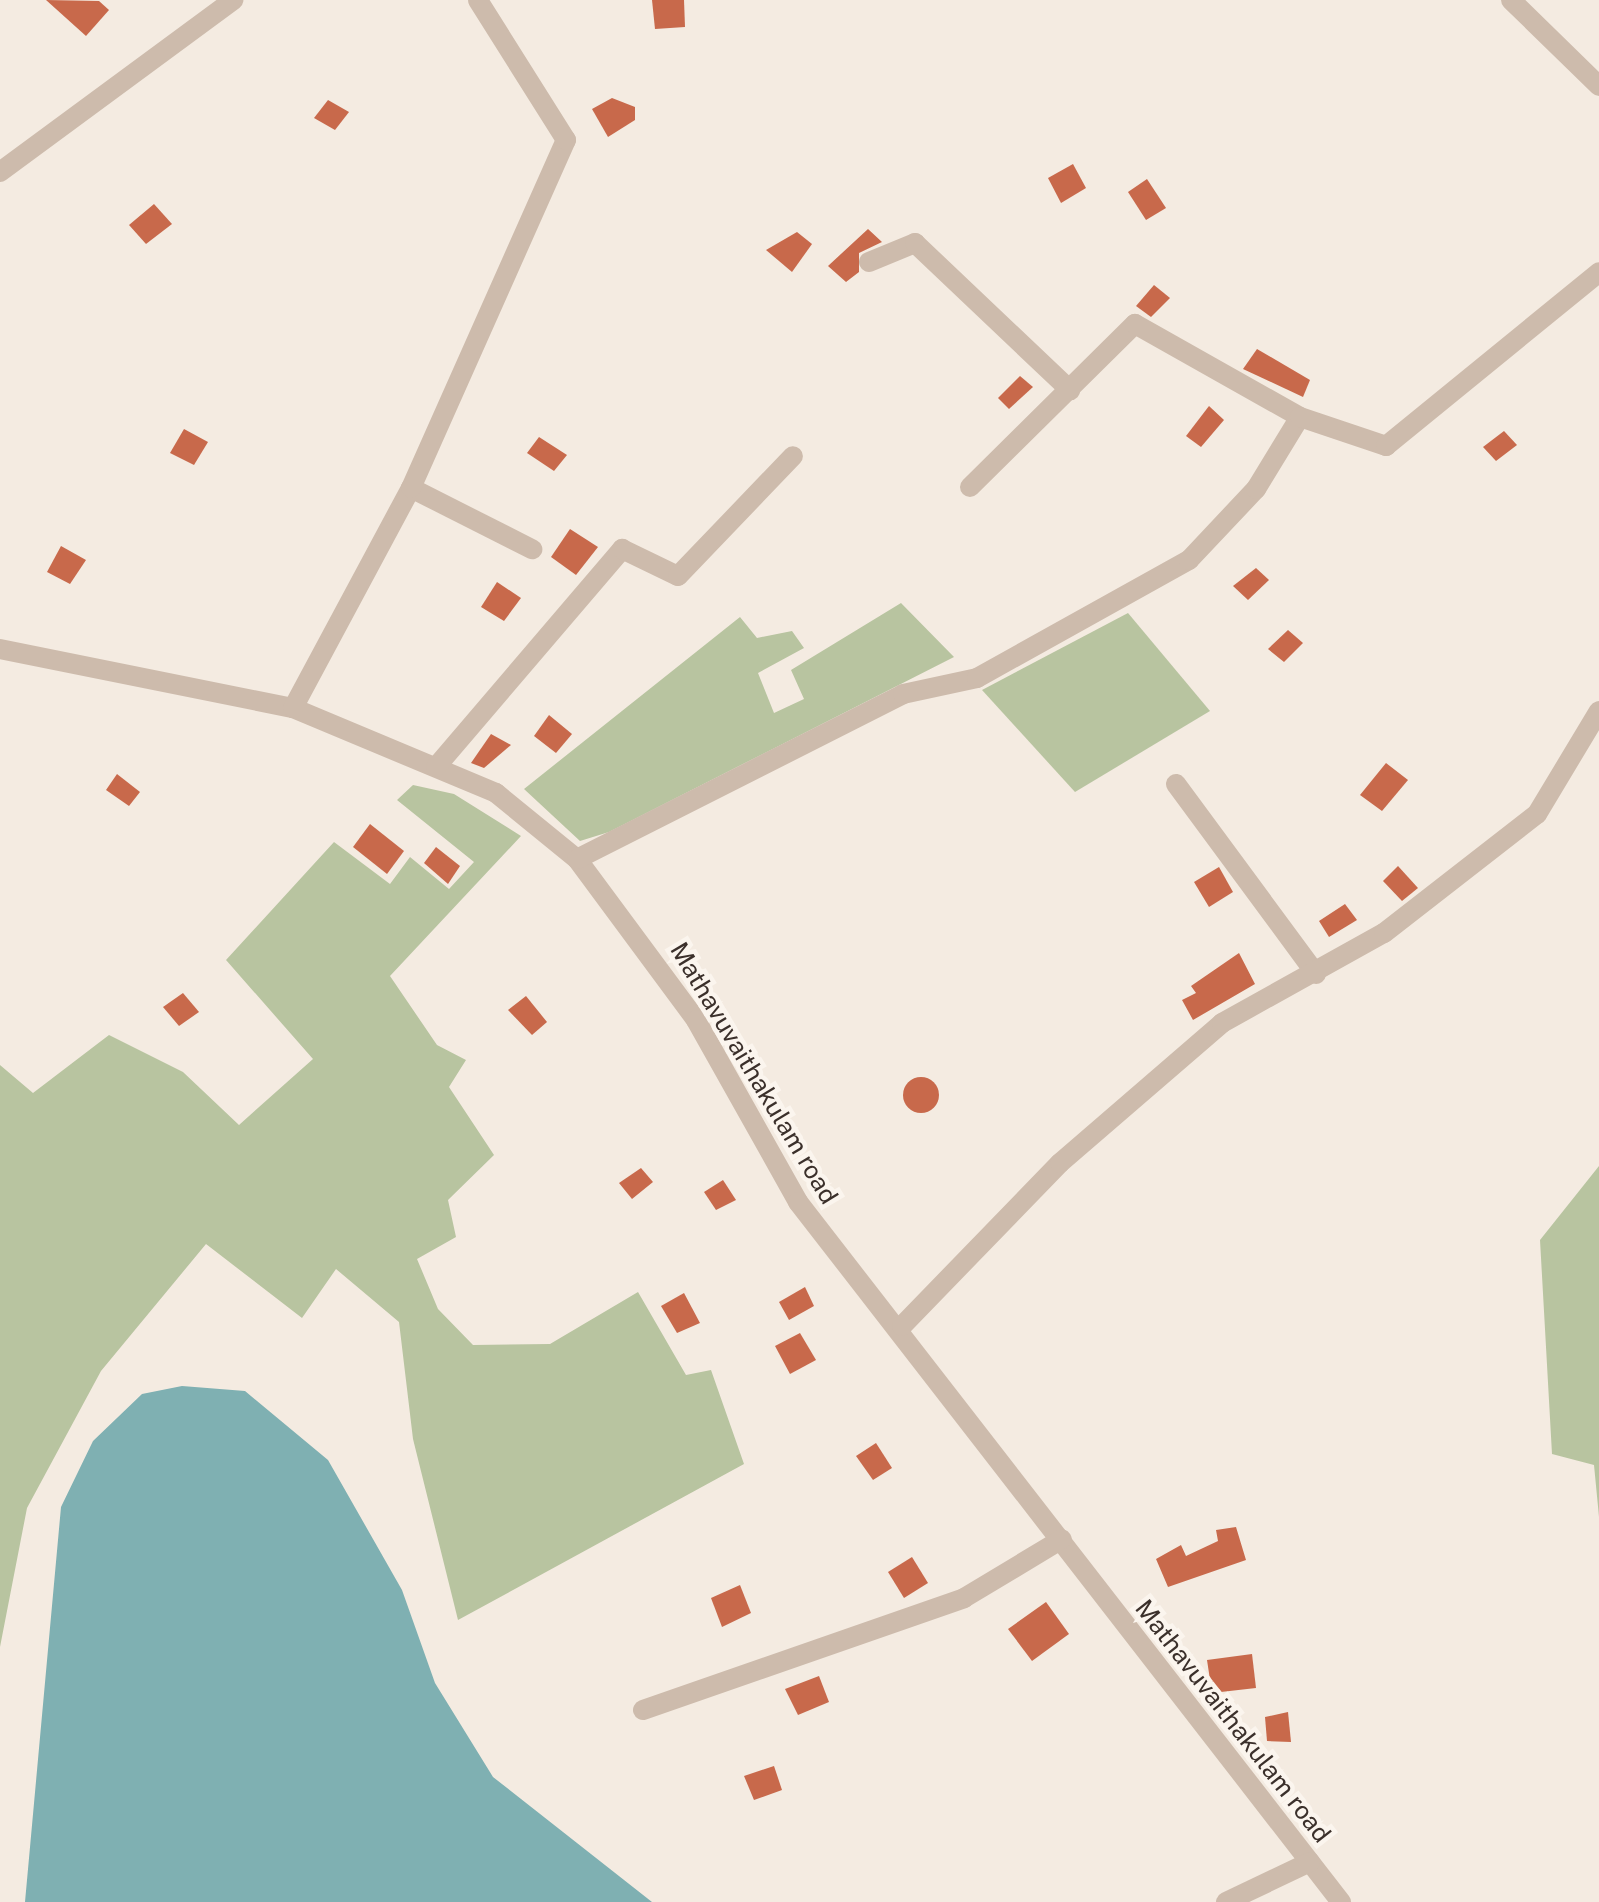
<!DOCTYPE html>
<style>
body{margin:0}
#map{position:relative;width:1599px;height:1902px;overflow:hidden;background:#f4ebe1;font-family:"Public Sans",sans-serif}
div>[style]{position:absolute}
.green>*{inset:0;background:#b8c4a0}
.water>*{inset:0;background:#7fb0b2}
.building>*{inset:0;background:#c8694b}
.round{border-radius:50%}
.minor>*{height:20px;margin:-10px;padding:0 10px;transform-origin:10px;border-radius:10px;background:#cdbbac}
span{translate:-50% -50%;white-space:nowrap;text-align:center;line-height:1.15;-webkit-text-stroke:9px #fbf5ee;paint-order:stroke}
.street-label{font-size:25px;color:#3b302b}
</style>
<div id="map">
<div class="green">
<i style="clip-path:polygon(901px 603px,954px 657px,609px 832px,580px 841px,524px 789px,740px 617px,757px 638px,792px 631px,804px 648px,758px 673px,774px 713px,804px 699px,791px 670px)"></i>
<i style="clip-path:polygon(1128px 613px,1210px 711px,1075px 792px,982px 690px)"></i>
<i style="clip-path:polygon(413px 785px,454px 794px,521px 836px,390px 976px,437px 1045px,466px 1060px,449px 1087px,494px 1155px,448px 1200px,456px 1237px,417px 1259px,438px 1309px,473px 1345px,550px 1344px,638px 1292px,686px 1375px,711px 1370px,744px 1464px,458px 1620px,413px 1439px,399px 1322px,336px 1269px,302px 1318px,206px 1244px,101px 1371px,27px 1508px,0 1647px,0 1065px,33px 1093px,109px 1035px,183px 1072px,239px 1125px,313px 1059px,226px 960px,334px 842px,390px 884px,410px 857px,449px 889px,474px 862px,397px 800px)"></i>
<i style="clip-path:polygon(1599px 1166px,1599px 1517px,1594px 1465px,1552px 1454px,1540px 1240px)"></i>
</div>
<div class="water">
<i style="clip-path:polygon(182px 1386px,245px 1391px,328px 1460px,402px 1590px,435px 1683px,493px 1777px,652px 1902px,25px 1902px,61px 1507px,93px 1441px,142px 1394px)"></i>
</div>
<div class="building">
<i style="clip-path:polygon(46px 0,99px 1px,109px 10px,86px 36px)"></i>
<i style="clip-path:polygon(652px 0,684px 0,685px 27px,655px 29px)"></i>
<i style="clip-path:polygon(612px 98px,635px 107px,635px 120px,608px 137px,592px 109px)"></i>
<i style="clip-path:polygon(328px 100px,349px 112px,335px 130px,314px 118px)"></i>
<i style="clip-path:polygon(1073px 164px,1086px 188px,1061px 203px,1048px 178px)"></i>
<i style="clip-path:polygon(1147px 179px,1166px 208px,1146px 220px,1128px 192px)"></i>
<i style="clip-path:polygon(154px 204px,172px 224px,146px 244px,129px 225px)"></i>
<i style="clip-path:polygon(868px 229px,882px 242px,859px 253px,859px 272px,846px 282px,828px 266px)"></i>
<i style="clip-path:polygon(797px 232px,812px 244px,792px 272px,766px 250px)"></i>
<i style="clip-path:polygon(1154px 285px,1170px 298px,1151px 317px,1136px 306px)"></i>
<i style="clip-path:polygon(1257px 349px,1310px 380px,1303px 397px,1243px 369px)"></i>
<i style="clip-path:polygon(1020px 376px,1033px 387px,1009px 409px,998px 398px)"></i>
<i style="clip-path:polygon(1209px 406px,1224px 420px,1201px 447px,1186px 436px)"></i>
<i style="clip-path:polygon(184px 429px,208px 442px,194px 465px,170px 453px)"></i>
<i style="clip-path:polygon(1504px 431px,1517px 445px,1496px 461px,1483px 447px)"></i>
<i style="clip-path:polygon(539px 437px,567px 455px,554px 471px,527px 453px)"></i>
<i style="clip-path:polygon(570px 529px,598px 547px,576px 575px,551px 557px)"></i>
<i style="clip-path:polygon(61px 546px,86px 560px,70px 584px,47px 572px)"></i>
<i style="clip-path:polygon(1256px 568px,1269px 580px,1248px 600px,1233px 586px)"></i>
<i style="clip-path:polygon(497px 582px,521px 598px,504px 621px,481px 607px)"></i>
<i style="clip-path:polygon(1288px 630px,1303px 643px,1284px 662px,1268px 649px)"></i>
<i style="clip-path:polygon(549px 715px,572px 734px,556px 753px,534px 736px)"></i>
<i style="clip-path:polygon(491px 734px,511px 745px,484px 768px,471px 763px)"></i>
<i style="clip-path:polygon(1386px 763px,1408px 780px,1382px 811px,1360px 795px)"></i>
<i style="clip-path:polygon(117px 774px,140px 792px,129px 806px,106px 790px)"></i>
<i style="clip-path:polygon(370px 824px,404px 851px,387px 874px,353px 847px)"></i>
<i style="clip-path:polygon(436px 847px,460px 866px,448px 884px,424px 863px)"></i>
<i style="clip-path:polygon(1398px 866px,1418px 888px,1402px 901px,1383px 881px)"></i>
<i style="clip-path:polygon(1219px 867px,1233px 892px,1209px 907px,1194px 882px)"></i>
<i style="clip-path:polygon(1345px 904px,1357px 920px,1329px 937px,1319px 921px)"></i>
<i style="clip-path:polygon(1239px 953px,1255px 984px,1193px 1020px,1182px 1000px,1196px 993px,1191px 986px)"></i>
<i style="clip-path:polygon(183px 993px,199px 1012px,179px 1026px,163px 1007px)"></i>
<i style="clip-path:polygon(526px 996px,547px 1022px,532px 1035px,508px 1010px)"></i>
<i class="round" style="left:903px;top:1077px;width:36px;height:36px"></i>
<i style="clip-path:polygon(641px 1168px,653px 1182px,632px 1199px,619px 1183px)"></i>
<i style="clip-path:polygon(723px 1180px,736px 1200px,716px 1210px,704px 1192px)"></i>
<i style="clip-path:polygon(805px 1287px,814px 1306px,789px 1320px,779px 1302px)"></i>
<i style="clip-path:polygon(684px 1293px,700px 1323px,677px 1333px,661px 1306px)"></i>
<i style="clip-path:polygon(800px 1333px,816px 1360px,790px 1374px,775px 1346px)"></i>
<i style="clip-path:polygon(876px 1443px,892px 1468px,873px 1480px,856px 1456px)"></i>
<i style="clip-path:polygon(1236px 1527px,1246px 1560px,1168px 1587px,1156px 1559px,1181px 1545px,1186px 1556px,1218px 1541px,1216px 1530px)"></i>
<i style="clip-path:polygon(912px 1557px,928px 1583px,904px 1598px,888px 1572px)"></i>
<i style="clip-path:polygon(740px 1585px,751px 1613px,722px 1627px,711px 1598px)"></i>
<i style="clip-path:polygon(1046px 1602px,1069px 1634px,1032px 1661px,1008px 1629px)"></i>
<i style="clip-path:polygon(1252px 1654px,1256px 1688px,1212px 1693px,1207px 1660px)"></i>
<i style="clip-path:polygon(819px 1676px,829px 1702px,798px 1715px,785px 1689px)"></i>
<i style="clip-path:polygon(1288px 1712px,1291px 1742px,1267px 1741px,1265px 1717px)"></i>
<i style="clip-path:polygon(774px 1766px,782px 1790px,754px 1800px,744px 1776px)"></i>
</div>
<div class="minor">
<i style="left:1511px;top:0;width:123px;rotate:44.3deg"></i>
<i style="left:0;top:172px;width:290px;rotate:-36.4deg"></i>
<i style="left:869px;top:262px;width:50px;rotate:-22.4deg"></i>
<i style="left:915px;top:243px;width:214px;rotate:43.5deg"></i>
<i style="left:970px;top:487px;width:232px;rotate:-44.7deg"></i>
<i style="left:1135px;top:324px;width:189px;rotate:29.4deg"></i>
<i style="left:411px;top:488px;width:136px;rotate:26.8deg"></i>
<i style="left:0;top:649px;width:299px;rotate:11.4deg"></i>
<i style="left:293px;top:708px;width:220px;rotate:22.7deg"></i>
<i style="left:496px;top:793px;width:104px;rotate:39.2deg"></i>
<i style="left:577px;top:859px;width:200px;rotate:53.5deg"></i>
<i style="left:696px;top:1020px;width:209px;rotate:60.7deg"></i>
<i style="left:798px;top:1202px;width:886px;rotate:52.2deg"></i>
<i style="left:293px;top:708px;width:250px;rotate:-61.8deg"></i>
<i style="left:411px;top:488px;width:381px;rotate:-66deg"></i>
<i style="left:566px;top:140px;width:165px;rotate:-122.2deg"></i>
<i style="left:436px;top:767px;width:287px;rotate:-49.5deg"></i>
<i style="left:622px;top:549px;width:62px;rotate:25.7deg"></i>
<i style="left:678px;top:576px;width:166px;rotate:-46.2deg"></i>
<i style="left:1176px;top:784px;width:236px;rotate:53.6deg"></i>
<i style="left:577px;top:859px;width:365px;rotate:-26.8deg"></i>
<i style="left:903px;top:694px;width:76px;rotate:-12.2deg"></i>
<i style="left:977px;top:678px;width:243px;rotate:-29.1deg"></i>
<i style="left:1189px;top:560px;width:98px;rotate:-46.7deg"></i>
<i style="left:1256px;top:489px;width:84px;rotate:-58.6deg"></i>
<i style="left:1300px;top:417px;width:91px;rotate:18.6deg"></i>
<i style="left:1386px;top:446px;width:275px;rotate:-39.2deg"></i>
<i style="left:902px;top:1326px;width:227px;rotate:-45.9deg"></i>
<i style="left:1060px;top:1163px;width:214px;rotate:-40.8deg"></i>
<i style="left:1222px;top:1023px;width:185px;rotate:-29.1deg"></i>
<i style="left:1384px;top:933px;width:194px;rotate:-37.9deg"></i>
<i style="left:1537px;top:814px;width:120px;rotate:-59deg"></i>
<i style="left:643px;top:1710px;width:340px;rotate:-19.2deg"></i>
<i style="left:964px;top:1598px;width:114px;rotate:-31deg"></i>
<i style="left:1226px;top:1902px;width:93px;rotate:-25.5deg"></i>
</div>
<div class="street-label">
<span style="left:754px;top:1073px;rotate:59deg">Mathavuvaithakulam road</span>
<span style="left:1233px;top:1721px;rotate:52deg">Mathavuvaithakulam road</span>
</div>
</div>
